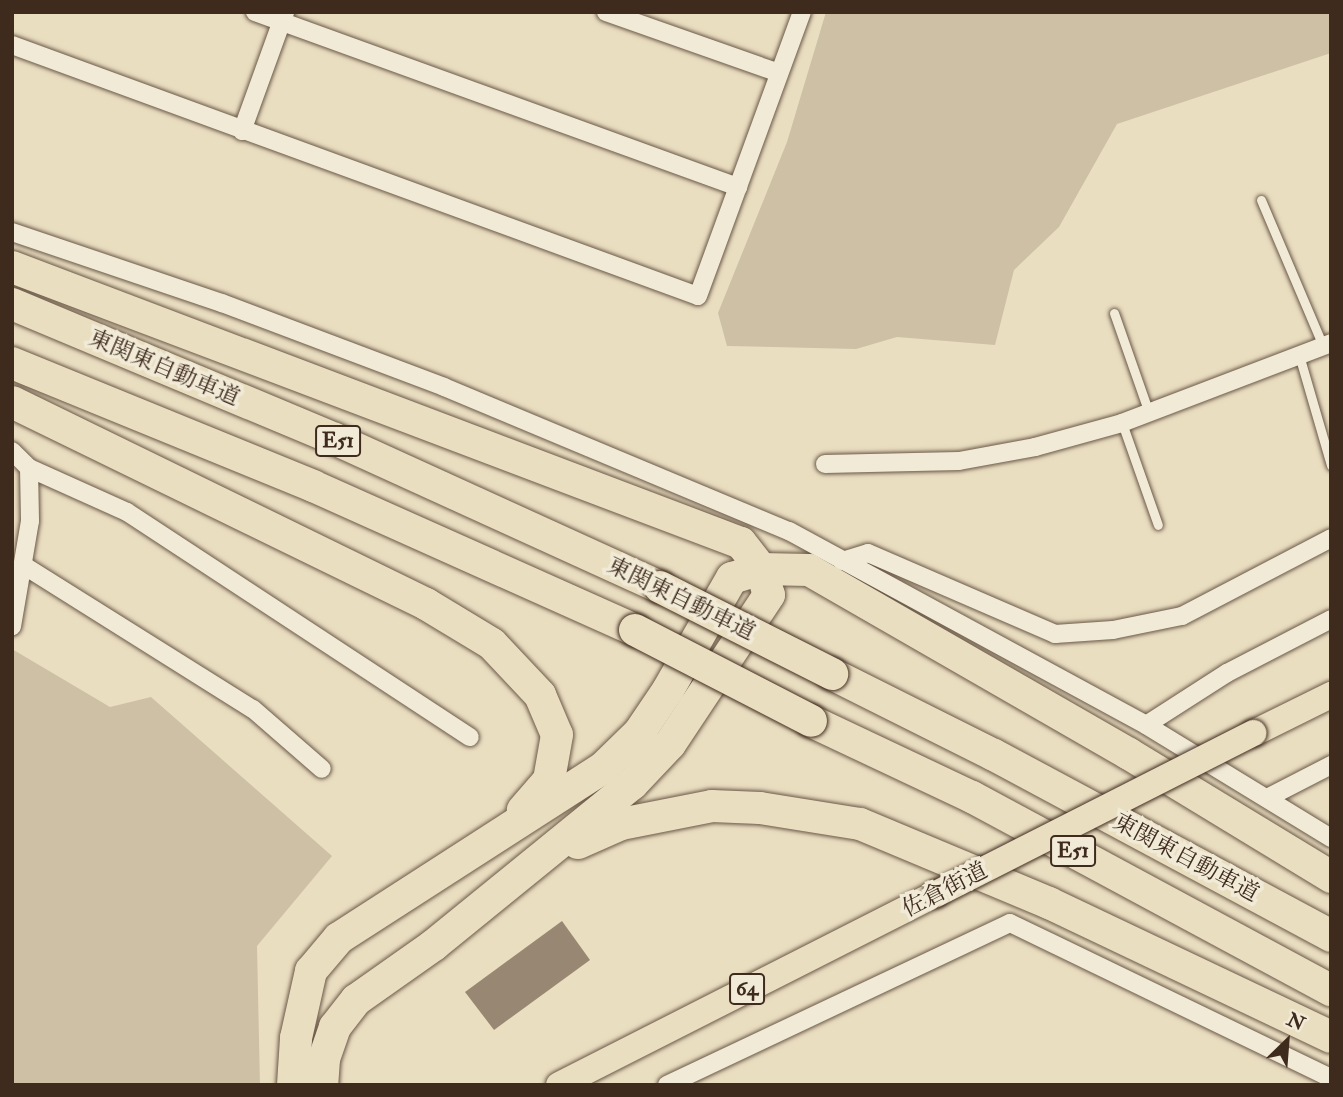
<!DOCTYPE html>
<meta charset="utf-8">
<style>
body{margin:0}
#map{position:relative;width:1343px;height:1097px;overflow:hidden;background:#eadec1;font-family:"IM FELL Double Pica","Noto Serif JP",serif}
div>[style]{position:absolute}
.green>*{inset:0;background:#cdc0a5}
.building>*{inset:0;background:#988873}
.roads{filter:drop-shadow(0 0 2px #6a5847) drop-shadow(0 0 2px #6a5847)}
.lane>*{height:9px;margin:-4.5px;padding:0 4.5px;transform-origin:4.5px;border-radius:4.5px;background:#f1ead7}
.street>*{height:18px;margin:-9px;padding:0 9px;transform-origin:9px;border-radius:9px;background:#f1ead7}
.primary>*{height:26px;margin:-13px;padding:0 13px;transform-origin:13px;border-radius:13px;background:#eadec1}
.highway>*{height:32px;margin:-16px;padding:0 16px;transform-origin:16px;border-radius:16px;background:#eadec1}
.bridges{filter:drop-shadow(0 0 2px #3f2b1e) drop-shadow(0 0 2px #3f2b1e)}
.primary-bridge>*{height:26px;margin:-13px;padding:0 13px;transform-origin:13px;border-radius:13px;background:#eadec1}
.highway-bridge>*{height:32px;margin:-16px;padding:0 16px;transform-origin:16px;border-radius:16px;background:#eadec1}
span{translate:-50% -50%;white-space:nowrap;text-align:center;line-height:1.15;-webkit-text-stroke:7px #f1ead7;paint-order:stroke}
.shield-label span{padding:2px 5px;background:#f1ead7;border:2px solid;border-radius:5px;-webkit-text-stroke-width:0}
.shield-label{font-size:21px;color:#3f2b1e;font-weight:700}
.street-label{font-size:23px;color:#3f2b1e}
.frame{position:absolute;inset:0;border:14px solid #3f2b1e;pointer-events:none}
.north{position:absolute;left:1252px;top:1006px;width:70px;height:70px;-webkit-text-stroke:5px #f1ead7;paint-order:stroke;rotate:25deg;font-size:19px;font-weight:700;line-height:28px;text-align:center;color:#3f2b1e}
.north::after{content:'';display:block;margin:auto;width:24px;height:32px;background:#3f2b1e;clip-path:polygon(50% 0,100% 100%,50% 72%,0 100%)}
</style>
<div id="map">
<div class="green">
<i style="clip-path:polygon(826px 12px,1331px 12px,1331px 53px,1117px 124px,1059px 227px,1014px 270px,995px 345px,897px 337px,856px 349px,727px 346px,718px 313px,787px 142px)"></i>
<i style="clip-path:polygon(12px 649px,110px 707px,151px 697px,332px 856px,257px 946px,260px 1085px,12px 1085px)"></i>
</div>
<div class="building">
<i style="clip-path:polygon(562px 921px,590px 960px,494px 1030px,465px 992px)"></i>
</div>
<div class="roads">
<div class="lane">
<i style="left:1261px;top:200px;width:159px;rotate:67deg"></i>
<i style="left:1114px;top:313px;width:106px;rotate:70.7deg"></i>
<i style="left:1299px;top:355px;width:115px;rotate:73.8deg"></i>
<i style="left:1122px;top:423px;width:108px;rotate:70.6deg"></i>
</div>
<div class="street">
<i style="left:255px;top:12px;width:514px;rotate:19.92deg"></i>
<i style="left:606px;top:12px;width:183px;rotate:19.4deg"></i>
<i style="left:12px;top:45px;width:730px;rotate:20.1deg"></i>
<i style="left:698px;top:296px;width:302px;rotate:-69.9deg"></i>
<i style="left:242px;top:131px;width:127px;rotate:-70.1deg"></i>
<i style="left:12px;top:232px;width:222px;rotate:18.7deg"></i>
<i style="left:222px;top:303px;width:237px;rotate:20.7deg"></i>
<i style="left:444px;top:387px;width:374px;rotate:22.7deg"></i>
<i style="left:789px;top:531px;width:406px;rotate:28.5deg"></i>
<i style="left:1146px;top:725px;width:217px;rotate:31.4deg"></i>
<i style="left:12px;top:451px;width:24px;rotate:45deg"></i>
<i style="left:29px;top:468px;width:53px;rotate:88.9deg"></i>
<i style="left:30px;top:521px;width:107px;rotate:99.7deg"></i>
<i style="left:825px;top:464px;width:134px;rotate:-1.3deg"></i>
<i style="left:959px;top:461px;width:77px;rotate:-10.4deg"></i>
<i style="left:1035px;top:447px;width:90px;rotate:-15.4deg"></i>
<i style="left:1122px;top:423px;width:224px;rotate:-20.9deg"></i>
<i style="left:29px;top:468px;width:107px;rotate:24.2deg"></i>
<i style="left:127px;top:512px;width:410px;rotate:33.3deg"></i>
<i style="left:842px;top:561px;width:27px;rotate:-17deg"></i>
<i style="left:868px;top:553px;width:204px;rotate:23.4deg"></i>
<i style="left:1055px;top:634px;width:58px;rotate:-3.9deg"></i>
<i style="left:1113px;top:630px;width:70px;rotate:-11.5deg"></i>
<i style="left:1182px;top:616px;width:168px;rotate:-27.6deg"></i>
<i style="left:23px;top:565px;width:271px;rotate:32.1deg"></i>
<i style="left:253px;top:709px;width:91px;rotate:41deg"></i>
<i style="left:1146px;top:725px;width:96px;rotate:-32.7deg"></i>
<i style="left:1227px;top:673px;width:117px;rotate:-27.4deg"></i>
<i style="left:1269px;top:797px;width:70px;rotate:-27.3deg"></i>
<i style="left:667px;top:1085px;width:379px;rotate:-25.3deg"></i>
<i style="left:1010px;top:923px;width:356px;rotate:25.8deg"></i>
</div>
<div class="primary">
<i style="left:1254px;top:733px;width:86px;rotate:-26.3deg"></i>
<i style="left:559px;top:1085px;width:423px;rotate:-26.9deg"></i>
</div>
<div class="highway">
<i style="left:12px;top:267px;width:779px;rotate:20.74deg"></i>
<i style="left:741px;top:543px;width:33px;rotate:52deg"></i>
<i style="left:761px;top:569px;width:27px;rotate:73deg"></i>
<i style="left:769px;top:595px;width:179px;rotate:123.6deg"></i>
<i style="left:670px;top:744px;width:55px;rotate:133.5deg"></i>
<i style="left:632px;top:784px;width:255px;rotate:140.9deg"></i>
<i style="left:434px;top:945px;width:95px;rotate:144.8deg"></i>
<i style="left:356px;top:1000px;width:34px;rotate:128deg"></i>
<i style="left:335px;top:1027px;width:34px;rotate:109deg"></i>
<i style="left:324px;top:1059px;width:26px;rotate:94deg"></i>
<i style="left:12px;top:304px;width:350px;rotate:22.7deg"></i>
<i style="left:335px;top:439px;width:357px;rotate:24.5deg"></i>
<i style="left:12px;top:363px;width:325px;rotate:22.2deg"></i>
<i style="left:313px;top:486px;width:353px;rotate:24.1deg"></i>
<i style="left:12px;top:402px;width:461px;rotate:26deg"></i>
<i style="left:426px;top:604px;width:77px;rotate:31.2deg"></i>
<i style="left:492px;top:644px;width:70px;rotate:46.7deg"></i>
<i style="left:540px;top:695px;width:43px;rotate:67deg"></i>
<i style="left:557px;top:735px;width:46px;rotate:100.1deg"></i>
<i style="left:549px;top:780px;width:40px;rotate:131deg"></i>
<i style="left:832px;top:674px;width:181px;rotate:26.6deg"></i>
<i style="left:994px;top:755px;width:383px;rotate:28.2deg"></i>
<i style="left:811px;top:721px;width:178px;rotate:25.3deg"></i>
<i style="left:972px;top:797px;width:408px;rotate:28.3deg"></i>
<i style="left:578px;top:843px;width:47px;rotate:-23.8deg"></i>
<i style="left:621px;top:824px;width:93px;rotate:-11.2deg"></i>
<i style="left:712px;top:806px;width:48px;rotate:2.4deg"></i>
<i style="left:760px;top:808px;width:101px;rotate:9.1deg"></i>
<i style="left:860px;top:824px;width:205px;rotate:22.7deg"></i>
<i style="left:1049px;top:903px;width:312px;rotate:25.4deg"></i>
<i style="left:293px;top:1085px;width:47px;rotate:-86.3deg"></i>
<i style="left:296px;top:1038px;width:69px;rotate:-77.4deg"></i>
<i style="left:311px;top:971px;width:43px;rotate:-49.7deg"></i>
<i style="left:339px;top:938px;width:315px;rotate:-32.8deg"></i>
<i style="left:604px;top:767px;width:49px;rotate:-44.2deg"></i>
<i style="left:639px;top:733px;width:52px;rotate:-56deg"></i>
<i style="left:668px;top:690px;width:129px;rotate:-60.3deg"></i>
<i style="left:732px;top:578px;width:30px;rotate:-17deg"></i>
<i style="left:761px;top:569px;width:48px;rotate:1.2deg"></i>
<i style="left:809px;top:570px;width:369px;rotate:29.9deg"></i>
<i style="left:1129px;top:754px;width:237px;rotate:31.3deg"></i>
</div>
</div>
<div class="bridges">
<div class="primary-bridge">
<i style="left:936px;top:894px;width:356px;rotate:-26.9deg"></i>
</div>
<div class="highway-bridge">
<i style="left:660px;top:587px;width:193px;rotate:26.8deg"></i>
<i style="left:635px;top:630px;width:198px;rotate:27.3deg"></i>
</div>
</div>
<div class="shield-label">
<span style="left:338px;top:441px">E51</span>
<span style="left:1073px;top:851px">E51</span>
<span style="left:747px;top:989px">64</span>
</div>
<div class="street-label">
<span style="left:164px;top:368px;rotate:23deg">東関東自動車道</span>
<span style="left:681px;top:599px;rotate:26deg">東関東自動車道</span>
<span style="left:1186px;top:858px;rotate:28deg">東関東自動車道</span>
<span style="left:945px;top:890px;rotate:-27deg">佐倉街道</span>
</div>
<div class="frame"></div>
<div class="north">N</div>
</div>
